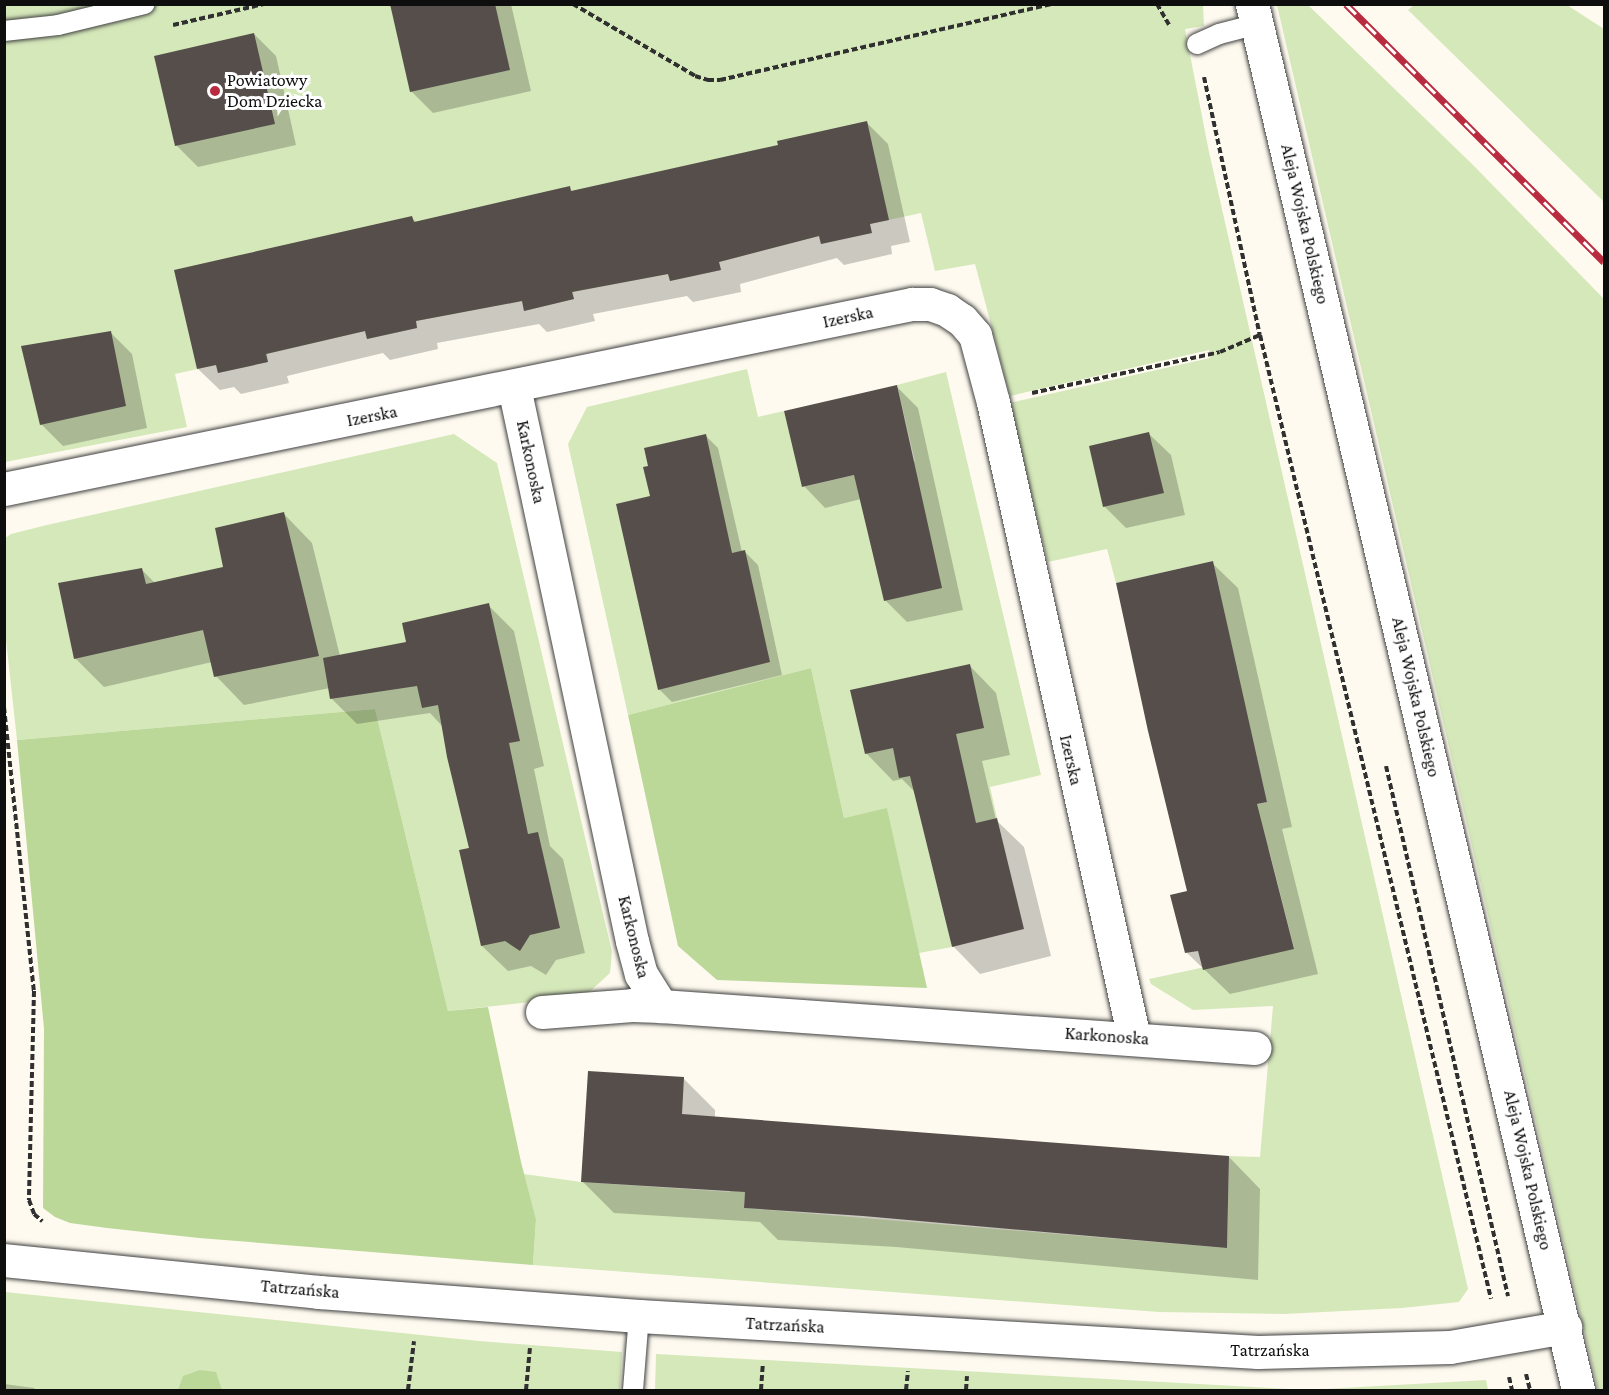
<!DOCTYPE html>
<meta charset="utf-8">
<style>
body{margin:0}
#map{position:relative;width:1609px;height:1395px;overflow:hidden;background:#fefaef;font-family:"Crimson Pro",serif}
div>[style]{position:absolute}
.green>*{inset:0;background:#d5e8ba}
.forest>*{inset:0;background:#bbd899}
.shadow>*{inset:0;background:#0003}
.building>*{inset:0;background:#564e4a}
.path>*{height:4px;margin-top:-2px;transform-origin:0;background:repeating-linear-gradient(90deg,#303030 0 6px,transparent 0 9px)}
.roads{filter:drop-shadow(0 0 2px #414141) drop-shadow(0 0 2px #414141)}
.service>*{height:20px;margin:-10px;padding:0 10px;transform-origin:10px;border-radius:10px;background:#fff}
.minor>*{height:33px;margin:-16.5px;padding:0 16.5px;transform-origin:16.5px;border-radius:16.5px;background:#fff}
.tertiary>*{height:33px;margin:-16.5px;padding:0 16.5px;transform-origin:16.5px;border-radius:16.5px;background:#fff}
.rail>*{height:7px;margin-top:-3.5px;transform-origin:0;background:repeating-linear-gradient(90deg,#fff 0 14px,#b92b3e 0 28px);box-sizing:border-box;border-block:2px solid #b92b3e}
.dots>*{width:16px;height:16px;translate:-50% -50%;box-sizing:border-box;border:3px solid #fff;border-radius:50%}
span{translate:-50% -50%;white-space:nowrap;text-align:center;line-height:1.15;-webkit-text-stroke:6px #fff;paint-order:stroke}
.poi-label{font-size:18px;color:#0e0e0e}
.left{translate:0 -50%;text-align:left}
.street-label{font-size:18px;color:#0e0e0e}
.frame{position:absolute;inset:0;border:6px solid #0e0e0e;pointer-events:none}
</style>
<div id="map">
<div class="green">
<i style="clip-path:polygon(1415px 4px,1567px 5px,1604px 29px,1604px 202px,1408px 10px)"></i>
<i style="clip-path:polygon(4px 5px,1203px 5px,1204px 26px,1185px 29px,1209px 152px,1468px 1289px,1459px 1302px,1402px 1308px,1284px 1314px,1159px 1312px,533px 1265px,536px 1219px,524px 1174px,581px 1182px,730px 1192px,736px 1119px,750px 1119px,744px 1208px,1227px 1248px,1229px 1156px,1260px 1157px,1273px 1006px,1193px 1010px,1151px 984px,1149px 979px,1294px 948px,1269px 849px,1182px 871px,1172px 824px,1267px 802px,1246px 709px,1148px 731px,1136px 669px,1232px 647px,1213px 561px,1116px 583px,1107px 549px,1048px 562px,1009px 403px,1210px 358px,1209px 350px,1010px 396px,975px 264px,935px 271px,921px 213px,870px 224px,846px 238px,821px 244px,819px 236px,719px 262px,721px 270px,670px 281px,668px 274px,573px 292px,574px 299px,524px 311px,522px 301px,416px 321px,417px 328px,367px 339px,365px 331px,267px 354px,268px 362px,218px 373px,216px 365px,175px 374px,187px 427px,5px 462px)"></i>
<i style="clip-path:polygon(1277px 5px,1308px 5px,1473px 165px,1604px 299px,1604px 1390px,1598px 1390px)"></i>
<i style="clip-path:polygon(747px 369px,758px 417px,784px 411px,803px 487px,915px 461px,897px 385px,946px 372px,1041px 775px,990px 787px,997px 818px,925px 836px,952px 947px,919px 953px,887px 809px,844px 818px,811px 668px,628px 715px,568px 444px,587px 407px)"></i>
<i style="clip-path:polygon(454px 434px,497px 463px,612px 952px,610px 973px,585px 996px,448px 1011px,375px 709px,17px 740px,5px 631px,4px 539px,11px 534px,47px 525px)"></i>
<i style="clip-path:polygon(5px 1292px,479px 1341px,622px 1352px,620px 1390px,5px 1390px)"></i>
<i style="clip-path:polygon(656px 1354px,1307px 1390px,1486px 1380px,1488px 1390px,655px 1390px)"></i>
</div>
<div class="forest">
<i style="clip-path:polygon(811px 668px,844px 818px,887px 808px,927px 988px,717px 980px,678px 946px,628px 715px)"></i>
<i style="clip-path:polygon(375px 709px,448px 1011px,488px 1007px,521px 1162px,536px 1219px,533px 1265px,199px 1238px,107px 1228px,70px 1223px,55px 1217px,43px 1208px,44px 1029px,17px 740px)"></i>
<i style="clip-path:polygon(200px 1370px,216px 1372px,222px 1390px,178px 1390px,183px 1376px)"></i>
</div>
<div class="shadow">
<i style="clip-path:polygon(391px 4px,511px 4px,531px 91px,433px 113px,411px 91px)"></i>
<i style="clip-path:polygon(254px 34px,276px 56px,296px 145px,198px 167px,176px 145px)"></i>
<i style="clip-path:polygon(866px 122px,888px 144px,910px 242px,891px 246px,892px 254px,844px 265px,837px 258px,740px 284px,741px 292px,693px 302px,687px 296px,593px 314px,595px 321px,547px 332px,539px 324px,437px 343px,438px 349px,390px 360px,383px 353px,287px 376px,289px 383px,241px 394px,234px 387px,220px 390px,198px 369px,412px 218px,416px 222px,569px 188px,573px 192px,780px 146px)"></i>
<i style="clip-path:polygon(110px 332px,132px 354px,147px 428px,63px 446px,41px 424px)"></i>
<i style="clip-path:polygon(896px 386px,918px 408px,963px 610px,907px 622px,885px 600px,861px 499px,825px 508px,804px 486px)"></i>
<i style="clip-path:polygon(1149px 434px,1171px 455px,1185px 515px,1126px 528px,1104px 506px)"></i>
<i style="clip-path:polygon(705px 435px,718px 448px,742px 552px,745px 552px,758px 565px,782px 675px,672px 702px,659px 689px,652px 497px)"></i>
<i style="clip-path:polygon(284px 514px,312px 543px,340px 656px,408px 643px,488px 605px,514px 631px,544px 766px,534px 769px,550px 846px,563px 859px,585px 953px,556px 960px,546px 975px,531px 966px,508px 971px,482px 946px,470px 849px,443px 727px,430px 713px,357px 724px,332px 699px,330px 688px,244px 705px,216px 676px,212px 662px,104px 687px,75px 658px,142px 570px,155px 583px,225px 568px)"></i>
<i style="clip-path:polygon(1212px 563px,1238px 588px,1292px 827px,1282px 829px,1318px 974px,1230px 994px,1187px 953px)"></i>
<i style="clip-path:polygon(969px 665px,996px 693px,1010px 755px,982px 761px,996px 820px,1024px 847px,1051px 956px,980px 974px,953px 946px,916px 793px,902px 779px,893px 781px,866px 753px)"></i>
<i style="clip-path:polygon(683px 1078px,715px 1110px,715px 1118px,1229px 1157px,1260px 1189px,1258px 1280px,896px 1247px,778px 1240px,760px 1222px,614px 1213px,582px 1181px)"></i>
<i style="clip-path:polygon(4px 1384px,34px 1388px,36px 1390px,4px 1390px)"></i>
</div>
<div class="building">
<i style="clip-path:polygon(390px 4px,495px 4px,510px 70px,410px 92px)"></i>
<i style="clip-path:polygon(254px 33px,275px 124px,175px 146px,154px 56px)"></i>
<i style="clip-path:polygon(867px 121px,889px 220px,870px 224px,872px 233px,821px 244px,819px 236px,719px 262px,721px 270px,670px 281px,668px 274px,572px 292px,574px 299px,524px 311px,522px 301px,416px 321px,417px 328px,367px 339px,365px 331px,266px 354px,268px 362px,218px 373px,216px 365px,197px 369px,174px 270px,412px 216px,414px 222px,570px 186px,571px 191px,778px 145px,777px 141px)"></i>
<i style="clip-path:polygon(111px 331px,126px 406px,40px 425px,21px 346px)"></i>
<i style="clip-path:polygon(897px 385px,942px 588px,884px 601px,854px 475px,802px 487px,784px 411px)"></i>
<i style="clip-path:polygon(1149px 432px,1164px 493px,1103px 507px,1089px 446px)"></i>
<i style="clip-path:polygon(706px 434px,732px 553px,745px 550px,770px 662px,658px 690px,616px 504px,650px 496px,643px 467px,648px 466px,644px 448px)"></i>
<i style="clip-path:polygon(284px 512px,319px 656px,214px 677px,203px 630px,74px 659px,58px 583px,142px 568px,146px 584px,223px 567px,215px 528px)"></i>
<i style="clip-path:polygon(1213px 561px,1267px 802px,1257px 804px,1294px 949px,1203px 970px,1198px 951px,1185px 953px,1170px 895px,1187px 891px,1148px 731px,1116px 583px)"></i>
<i style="clip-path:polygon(489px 603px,520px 741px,509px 743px,528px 834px,538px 832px,560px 928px,530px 935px,520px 951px,505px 941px,481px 946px,459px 850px,469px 848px,447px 757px,438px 705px,422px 708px,417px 686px,330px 699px,323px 658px,406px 642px,402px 623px)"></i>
<i style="clip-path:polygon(970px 664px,984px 728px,956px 734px,976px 823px,997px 818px,1024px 929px,952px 947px,910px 776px,899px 778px,893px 748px,865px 754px,850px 690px)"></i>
<i style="clip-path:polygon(588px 1071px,684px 1077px,682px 1114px,1229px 1156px,1227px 1248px,863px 1216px,744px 1208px,745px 1192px,581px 1182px)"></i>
</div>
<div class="path">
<i style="left:573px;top:4px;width:142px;rotate:30.5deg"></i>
<i style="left:695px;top:76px;width:14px;rotate:17deg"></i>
<i style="left:708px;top:80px;width:12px"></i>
<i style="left:720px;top:80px;width:341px;rotate:-12.9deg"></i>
<i style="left:1157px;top:4px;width:24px;rotate:60deg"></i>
<i style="left:173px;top:25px;width:93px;rotate:-13deg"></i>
<i style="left:1204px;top:77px;width:264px;rotate:77.8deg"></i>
<i style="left:1260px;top:335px;width:991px;rotate:76.52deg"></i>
<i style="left:1032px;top:393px;width:192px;rotate:-12.3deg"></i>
<i style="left:1220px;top:352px;width:43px;rotate:-23deg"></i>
<i style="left:4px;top:707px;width:286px;rotate:84deg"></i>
<i style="left:34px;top:991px;width:209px;rotate:91.4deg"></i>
<i style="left:29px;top:1200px;width:15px;rotate:70deg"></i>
<i style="left:34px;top:1214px;width:11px;rotate:41deg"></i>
<i style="left:1386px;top:766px;width:544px;rotate:77.04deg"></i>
<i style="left:1526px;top:1374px;width:16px;rotate:76deg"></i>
<i style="left:1509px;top:1377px;width:13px;rotate:77deg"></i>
<i style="left:408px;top:1390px;width:49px;rotate:-83deg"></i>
<i style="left:526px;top:1390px;width:42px;rotate:-84.6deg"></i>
<i style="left:761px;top:1390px;width:26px;rotate:-86deg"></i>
<i style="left:906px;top:1390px;width:19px;rotate:-84deg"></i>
<i style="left:966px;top:1390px;width:14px;rotate:-86deg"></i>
</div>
<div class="roads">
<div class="service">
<i style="left:4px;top:31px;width:54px;rotate:-6.3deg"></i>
<i style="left:58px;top:25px;width:89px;rotate:-13.6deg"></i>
<i style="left:1197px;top:44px;width:24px;rotate:-24deg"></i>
<i style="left:1219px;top:34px;width:40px;rotate:-14.4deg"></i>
<i style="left:633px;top:1390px;width:74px;rotate:-85.4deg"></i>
</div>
<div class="minor">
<i style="left:514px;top:387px;width:566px;rotate:77.98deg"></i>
<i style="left:632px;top:941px;width:34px;rotate:75deg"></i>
<i style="left:641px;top:974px;width:38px;rotate:58deg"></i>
<i style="left:661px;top:1006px;width:595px;rotate:4.04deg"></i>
<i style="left:4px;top:489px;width:927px;rotate:-11.52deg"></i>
<i style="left:912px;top:304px;width:18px"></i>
<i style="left:930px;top:304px;width:18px;rotate:19deg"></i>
<i style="left:947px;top:310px;width:18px;rotate:34deg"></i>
<i style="left:962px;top:320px;width:20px;rotate:49deg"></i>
<i style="left:975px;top:335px;width:69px;rotate:75deg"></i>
<i style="left:993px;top:402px;width:651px;rotate:77.5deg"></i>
<i style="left:542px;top:1012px;width:90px;rotate:-4.4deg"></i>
<i style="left:632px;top:1005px;width:29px;rotate:2deg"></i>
<i style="left:4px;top:1260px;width:317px;rotate:5.8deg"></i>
<i style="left:319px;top:1292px;width:321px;rotate:4.3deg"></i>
<i style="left:639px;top:1316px;width:620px;rotate:3.33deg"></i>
<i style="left:1258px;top:1352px;width:192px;rotate:-1.5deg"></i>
<i style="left:1450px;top:1347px;width:117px;rotate:-9.9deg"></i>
</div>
<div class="tertiary">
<i style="left:1252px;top:4px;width:1424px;rotate:76.76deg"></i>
</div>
</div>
<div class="rail">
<i style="left:1346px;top:4px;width:365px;rotate:45deg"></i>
</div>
<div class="dots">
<i style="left:215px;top:91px;background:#b92b3e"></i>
</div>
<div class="poi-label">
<span class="left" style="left:227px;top:91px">Powiatowy<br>Dom Dziecka</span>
</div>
<div class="street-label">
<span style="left:1305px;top:224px;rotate:77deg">Aleja Wojska Polskiego</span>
<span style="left:848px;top:317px;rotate:-12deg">Izerska</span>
<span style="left:372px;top:416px;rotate:-11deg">Izerska</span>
<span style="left:531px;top:462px;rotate:78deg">Karkonoska</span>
<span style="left:1416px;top:697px;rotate:77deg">Aleja Wojska Polskiego</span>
<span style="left:1071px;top:760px;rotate:77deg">Izerska</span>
<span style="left:634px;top:937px;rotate:76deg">Karkonoska</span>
<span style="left:1107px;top:1036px;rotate:4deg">Karkonoska</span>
<span style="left:1528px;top:1170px;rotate:77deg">Aleja Wojska Polskiego</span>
<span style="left:300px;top:1289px;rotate:5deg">Tatrzańska</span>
<span style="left:785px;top:1325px;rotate:3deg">Tatrzańska</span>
<span style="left:1270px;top:1350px">Tatrzańska</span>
</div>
<div class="frame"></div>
</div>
